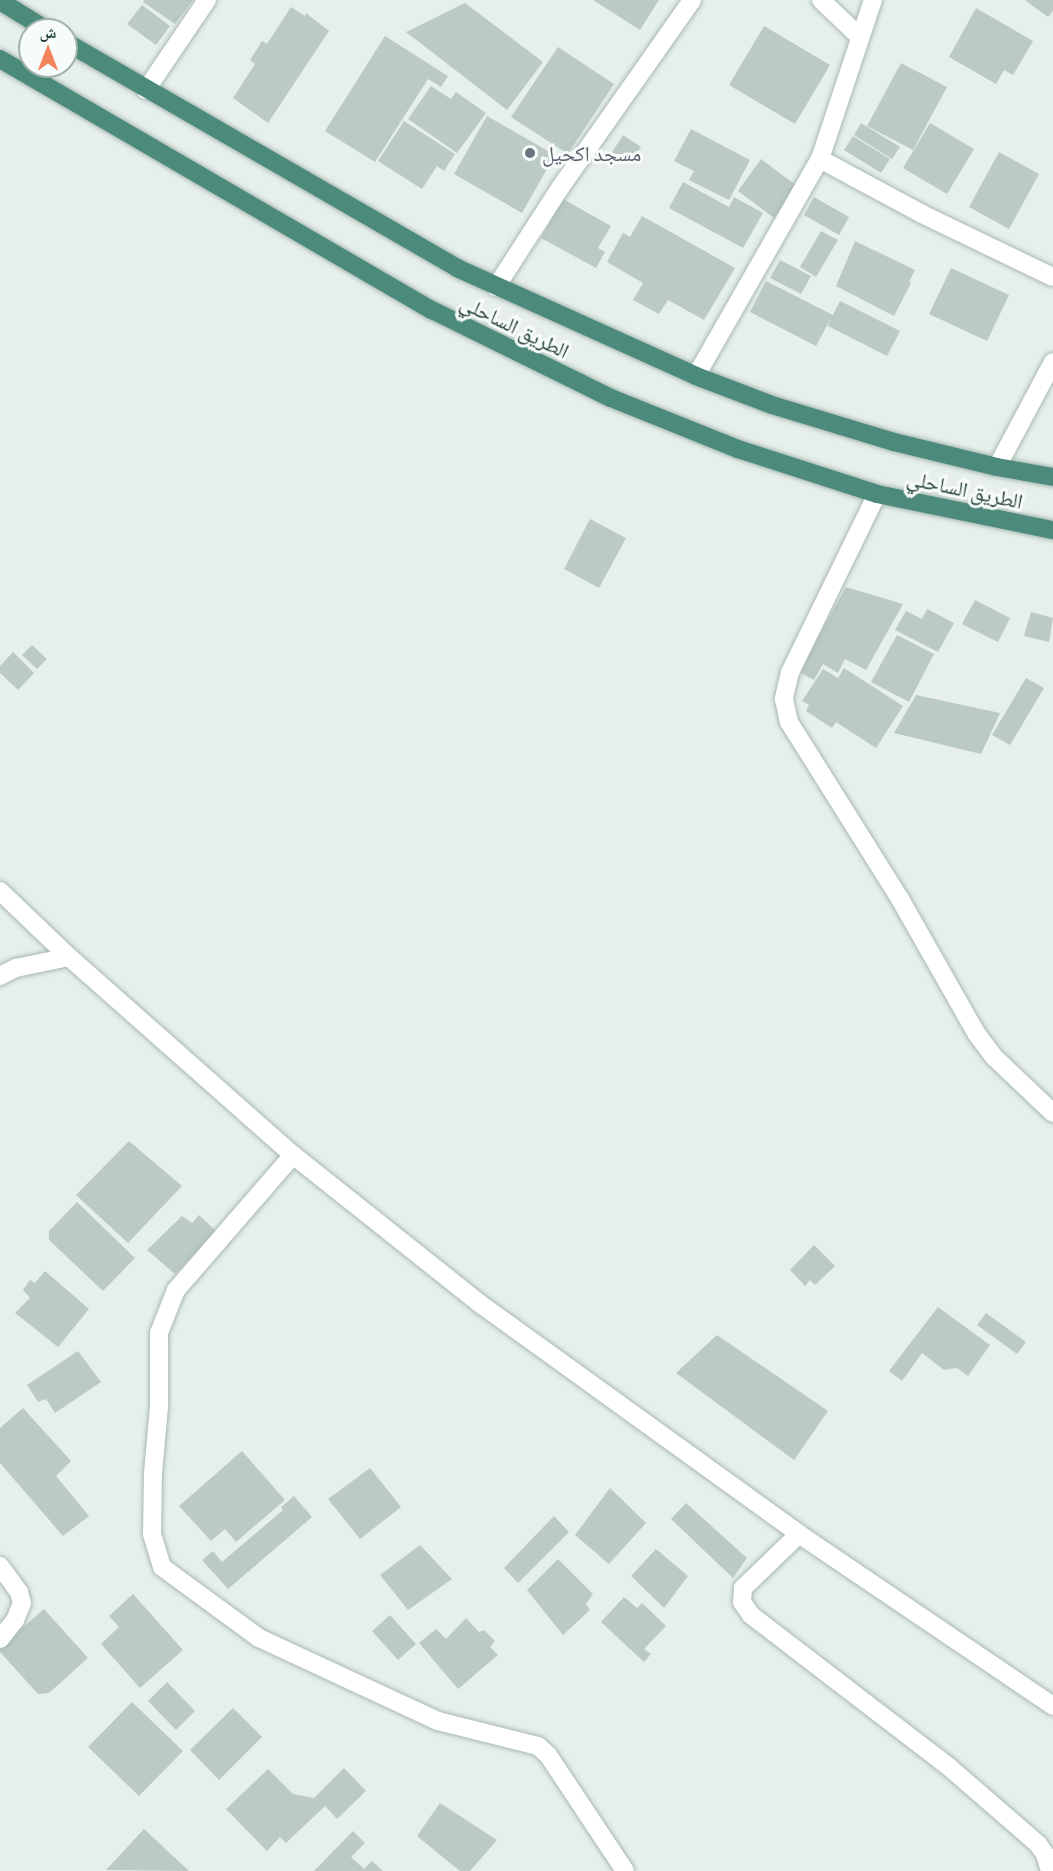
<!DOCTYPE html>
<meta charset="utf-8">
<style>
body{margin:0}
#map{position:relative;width:1053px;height:1871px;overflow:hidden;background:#e6efeb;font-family:Barlow,"Noto Naskh Arabic",sans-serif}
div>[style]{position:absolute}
.building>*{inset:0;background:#bbcac4}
.roads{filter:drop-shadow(0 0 2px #a8b8b2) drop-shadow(0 0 2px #a8b8b2)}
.minor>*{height:18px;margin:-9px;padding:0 9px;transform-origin:9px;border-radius:9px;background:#fff}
.tertiary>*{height:18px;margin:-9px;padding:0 9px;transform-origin:9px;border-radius:9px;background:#fff}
.trunk>*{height:18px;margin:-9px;padding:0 9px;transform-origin:9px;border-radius:9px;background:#4c8a7c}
.dots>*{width:16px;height:16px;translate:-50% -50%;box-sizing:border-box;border:3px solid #f7fbf9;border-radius:50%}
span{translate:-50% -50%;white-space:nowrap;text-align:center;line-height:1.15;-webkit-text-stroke:6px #f7fbf9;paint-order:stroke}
.worship-label{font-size:21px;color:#5b616d}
.left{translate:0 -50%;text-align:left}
.street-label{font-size:21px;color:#24423a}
.north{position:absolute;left:18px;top:18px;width:60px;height:60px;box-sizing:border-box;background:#f7fbf9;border:2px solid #a3b1ad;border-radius:50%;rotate:0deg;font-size:16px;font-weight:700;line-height:24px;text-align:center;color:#24423a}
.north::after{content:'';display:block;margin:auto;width:21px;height:27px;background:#f4845f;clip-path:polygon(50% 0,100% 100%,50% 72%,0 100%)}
</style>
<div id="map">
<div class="building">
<i style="clip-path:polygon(144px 0,193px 0,175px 24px,143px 2px)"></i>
<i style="clip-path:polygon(593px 0,659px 0,640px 30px)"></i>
<i style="clip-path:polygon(1025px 0,1053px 0,1053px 11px,1048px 17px)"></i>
<i style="clip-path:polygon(465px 3px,543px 62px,507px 110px,406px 32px)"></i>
<i style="clip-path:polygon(142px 5px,170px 26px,156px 45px,127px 24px)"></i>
<i style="clip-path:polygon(291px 7px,305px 16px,306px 13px,329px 31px,268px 123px,233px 98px,255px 64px,250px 60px,262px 41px,267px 44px)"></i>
<i style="clip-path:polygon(976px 8px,1033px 41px,1013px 75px,1004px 70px,996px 84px,949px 57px)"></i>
<i style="clip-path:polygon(764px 26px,830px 65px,795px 124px,729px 85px)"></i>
<i style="clip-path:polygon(385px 36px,448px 76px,441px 87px,428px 79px,375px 162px,325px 131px)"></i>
<i style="clip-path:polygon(558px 47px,614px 84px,568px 154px,511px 117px)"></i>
<i style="clip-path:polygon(901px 63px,947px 87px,913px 150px,867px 126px)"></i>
<i style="clip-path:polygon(431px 86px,451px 99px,456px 92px,486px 113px,457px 153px,408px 119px)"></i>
<i style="clip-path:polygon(487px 116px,555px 155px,522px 213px,454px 174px)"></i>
<i style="clip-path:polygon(404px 121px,455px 154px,444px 171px,437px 166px,422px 189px,378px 161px)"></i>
<i style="clip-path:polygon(861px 123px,900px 147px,892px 159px,854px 135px)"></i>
<i style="clip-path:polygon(930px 123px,974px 149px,947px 194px,903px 168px)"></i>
<i style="clip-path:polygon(691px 129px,750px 160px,729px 200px,689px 180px,694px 171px,674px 161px)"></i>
<i style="clip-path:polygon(623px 135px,641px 147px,630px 163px,612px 152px)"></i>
<i style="clip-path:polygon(853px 136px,890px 159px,881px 173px,844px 150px)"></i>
<i style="clip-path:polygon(999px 152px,1039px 174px,1009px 229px,969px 207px)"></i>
<i style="clip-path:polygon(761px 159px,797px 186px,774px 218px,738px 191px)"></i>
<i style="clip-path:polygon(683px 182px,729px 207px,734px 197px,763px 213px,743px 248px,669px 208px)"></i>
<i style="clip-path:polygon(814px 197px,849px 217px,839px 235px,804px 215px)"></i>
<i style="clip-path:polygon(563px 199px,611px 226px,598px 248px,605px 252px,596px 268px,541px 238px)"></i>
<i style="clip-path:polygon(642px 216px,735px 268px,704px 320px,668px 300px,659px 314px,633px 300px,643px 283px,607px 262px,623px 233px,630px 237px)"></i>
<i style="clip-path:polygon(821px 231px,838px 240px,816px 277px,800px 267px)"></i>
<i style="clip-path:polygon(855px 241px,915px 270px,909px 282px,911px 283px,894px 316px,836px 286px)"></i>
<i style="clip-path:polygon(780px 260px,811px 276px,801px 294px,770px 278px)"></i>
<i style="clip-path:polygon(951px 268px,1009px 295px,987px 341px,929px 314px)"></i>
<i style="clip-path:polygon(766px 281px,833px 315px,840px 301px,900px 331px,887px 356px,828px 326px,831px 318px,816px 346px,750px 312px)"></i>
<i style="clip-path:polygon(590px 519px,626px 538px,599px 588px,564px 569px)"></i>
<i style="clip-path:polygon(846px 587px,903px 604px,866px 670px,845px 659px,838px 673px,823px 664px,814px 680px,799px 672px)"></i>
<i style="clip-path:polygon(975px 600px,1010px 618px,998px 642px,962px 624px)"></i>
<i style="clip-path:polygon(927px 609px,954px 623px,938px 652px,895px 630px,906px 611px,922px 619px)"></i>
<i style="clip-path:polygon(1031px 612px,1053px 618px,1049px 642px,1024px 636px)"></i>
<i style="clip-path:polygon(897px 635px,934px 654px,909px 702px,871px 682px)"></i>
<i style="clip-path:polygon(32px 645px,47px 659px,37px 669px,22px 655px)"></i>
<i style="clip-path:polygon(13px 652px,34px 673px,18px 690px,0 673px,0 666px)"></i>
<i style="clip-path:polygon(844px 668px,903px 706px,876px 748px,836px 722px,832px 728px,806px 711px,809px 705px,802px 701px,823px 669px,838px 678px)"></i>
<i style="clip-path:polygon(1026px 678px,1044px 688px,1010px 745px,992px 735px)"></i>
<i style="clip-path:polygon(916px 695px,1000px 713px,981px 754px,894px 733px)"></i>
<i style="clip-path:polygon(129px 1141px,182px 1186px,128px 1243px,76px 1195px)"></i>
<i style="clip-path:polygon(77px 1202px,135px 1258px,103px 1291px,49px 1240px,49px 1231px)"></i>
<i style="clip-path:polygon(199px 1215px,216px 1231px,175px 1274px,147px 1250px,182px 1216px,192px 1223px)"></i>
<i style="clip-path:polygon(814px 1245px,835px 1266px,815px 1285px,810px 1280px,805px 1286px,790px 1270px)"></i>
<i style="clip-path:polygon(45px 1271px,89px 1309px,58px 1347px,15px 1313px,30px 1298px,23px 1290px,30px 1280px,35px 1283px)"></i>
<i style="clip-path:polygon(938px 1307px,990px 1345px,968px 1376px,957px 1368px,944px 1370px,922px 1353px,902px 1381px,889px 1371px)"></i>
<i style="clip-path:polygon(986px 1313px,1026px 1342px,1017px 1354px,977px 1325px)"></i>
<i style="clip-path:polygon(717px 1335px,828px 1411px,794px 1460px,676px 1373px)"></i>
<i style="clip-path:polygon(78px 1351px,101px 1382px,55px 1413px,46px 1399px,38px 1402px,27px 1385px)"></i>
<i style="clip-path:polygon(23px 1408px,71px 1461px,56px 1476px,89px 1516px,63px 1536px,0 1463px,0 1428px)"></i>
<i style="clip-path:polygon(242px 1451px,285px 1500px,236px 1542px,225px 1529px,211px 1541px,179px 1506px)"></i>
<i style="clip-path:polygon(370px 1468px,401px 1507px,360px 1539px,328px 1499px)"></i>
<i style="clip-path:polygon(610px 1488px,646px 1523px,609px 1564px,575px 1535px)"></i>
<i style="clip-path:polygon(294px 1496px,312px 1517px,228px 1589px,202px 1560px,213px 1551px,222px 1562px,283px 1510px,281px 1507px)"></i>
<i style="clip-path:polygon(686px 1503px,747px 1558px,733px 1578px,671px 1519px)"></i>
<i style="clip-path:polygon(554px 1516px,569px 1532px,518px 1583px,504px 1568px)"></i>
<i style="clip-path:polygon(420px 1545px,452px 1579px,408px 1610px,380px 1575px)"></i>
<i style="clip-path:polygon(656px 1549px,688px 1576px,664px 1608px,631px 1576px)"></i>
<i style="clip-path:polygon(558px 1559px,593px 1594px,586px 1604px,590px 1610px,563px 1635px,527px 1590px)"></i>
<i style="clip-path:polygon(133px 1594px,183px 1650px,140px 1688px,101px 1644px,119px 1627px,109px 1616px)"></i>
<i style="clip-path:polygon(624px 1597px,637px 1608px,642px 1603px,666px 1626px,644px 1649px,651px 1654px,644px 1662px,601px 1622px)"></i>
<i style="clip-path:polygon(44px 1609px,88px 1658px,49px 1693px,38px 1694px,0 1652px,0 1647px)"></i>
<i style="clip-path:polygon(390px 1615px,416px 1644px,398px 1660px,372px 1631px)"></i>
<i style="clip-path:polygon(466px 1618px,479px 1632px,484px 1630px,495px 1641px,490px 1647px,498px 1655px,458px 1689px,419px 1643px,436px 1629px,446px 1639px)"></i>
<i style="clip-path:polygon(167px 1682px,195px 1711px,176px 1730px,148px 1701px)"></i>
<i style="clip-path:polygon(132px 1702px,183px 1751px,139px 1796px,88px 1747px)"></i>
<i style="clip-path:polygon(233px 1708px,262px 1737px,219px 1780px,190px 1750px)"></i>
<i style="clip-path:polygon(344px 1768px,366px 1791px,337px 1819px,325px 1806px,286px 1843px,280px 1837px,267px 1851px,226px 1809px,268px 1769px,293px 1794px,314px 1798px)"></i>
<i style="clip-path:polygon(440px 1803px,497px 1840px,470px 1871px,460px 1871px,417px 1836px)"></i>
<i style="clip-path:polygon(144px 1829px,189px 1871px,106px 1870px)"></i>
<i style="clip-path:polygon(353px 1831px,365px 1843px,351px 1857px,364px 1869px,372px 1861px,383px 1871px,314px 1871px)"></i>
</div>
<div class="roads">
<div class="minor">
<i style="left:821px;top:0;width:54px;rotate:43.5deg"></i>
<i style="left:146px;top:90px;width:109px;rotate:-55.9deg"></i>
<i style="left:820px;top:159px;width:116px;rotate:28.3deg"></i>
<i style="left:922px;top:214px;width:145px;rotate:25.7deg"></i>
<i style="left:496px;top:287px;width:118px;rotate:-57.1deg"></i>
<i style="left:560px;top:188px;width:230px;rotate:-54.9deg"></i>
<i style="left:696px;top:376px;width:250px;rotate:-60.3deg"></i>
<i style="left:820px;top:159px;width:168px;rotate:-71.6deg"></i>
<i style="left:997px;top:467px;width:119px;rotate:-61.9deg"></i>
<i style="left:877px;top:494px;width:198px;rotate:116deg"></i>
<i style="left:790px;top:672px;width:28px;rotate:103deg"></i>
<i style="left:784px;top:699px;width:24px;rotate:78deg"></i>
<i style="left:789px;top:722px;width:209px;rotate:57.9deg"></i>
<i style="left:900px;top:899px;width:154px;rotate:60.4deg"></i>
<i style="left:976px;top:1033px;width:30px;rotate:53deg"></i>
<i style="left:994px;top:1057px;width:81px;rotate:43.5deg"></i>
<i style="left:0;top:976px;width:18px;rotate:-27deg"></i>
<i style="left:16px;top:968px;width:54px;rotate:-11.7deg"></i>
<i style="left:293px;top:1155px;width:179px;rotate:130.9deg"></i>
<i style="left:176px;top:1290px;width:46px;rotate:111.6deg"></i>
<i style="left:159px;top:1333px;width:74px;rotate:90deg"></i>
<i style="left:159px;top:1407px;width:66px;rotate:95.2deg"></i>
<i style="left:153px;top:1473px;width:61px;rotate:90.9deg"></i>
<i style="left:152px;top:1534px;width:34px;rotate:73deg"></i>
<i style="left:162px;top:1567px;width:120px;rotate:36.2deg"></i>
<i style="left:259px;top:1638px;width:197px;rotate:24.9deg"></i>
<i style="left:438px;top:1721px;width:103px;rotate:14deg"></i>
<i style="left:538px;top:1746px;width:13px;rotate:42deg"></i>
<i style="left:548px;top:1755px;width:139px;rotate:56.4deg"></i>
<i style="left:799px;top:1534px;width:78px;rotate:136deg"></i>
<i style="left:743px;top:1588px;width:14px;rotate:94deg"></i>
<i style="left:742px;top:1602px;width:16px;rotate:55deg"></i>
<i style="left:751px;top:1615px;width:250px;rotate:37.5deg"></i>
<i style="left:949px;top:1767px;width:118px;rotate:40.9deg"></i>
<i style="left:1038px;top:1844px;width:12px;rotate:55deg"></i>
<i style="left:1045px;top:1854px;width:18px;rotate:74deg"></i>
<i style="left:0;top:1566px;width:32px;rotate:54deg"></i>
<i style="left:19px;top:1592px;width:11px;rotate:75deg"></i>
<i style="left:22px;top:1603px;width:18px;rotate:112deg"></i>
<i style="left:15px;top:1620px;width:24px;rotate:128deg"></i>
</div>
<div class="tertiary">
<i style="left:0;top:891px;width:95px;rotate:43.7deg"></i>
<i style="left:69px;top:957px;width:299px;rotate:41.5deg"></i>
<i style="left:293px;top:1155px;width:238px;rotate:38.5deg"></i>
<i style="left:479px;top:1303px;width:395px;rotate:35.8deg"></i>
<i style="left:799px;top:1534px;width:307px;rotate:34.1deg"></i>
</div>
<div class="trunk">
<i style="left:0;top:1px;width:55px;rotate:31.7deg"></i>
<i style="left:66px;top:42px;width:452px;rotate:30deg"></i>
<i style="left:457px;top:268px;width:262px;rotate:24.3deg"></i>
<i style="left:696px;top:376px;width:81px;rotate:20.9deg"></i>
<i style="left:772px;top:405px;width:127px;rotate:16.9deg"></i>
<i style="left:894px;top:442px;width:106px;rotate:13.6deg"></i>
<i style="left:997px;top:467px;width:57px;rotate:10.1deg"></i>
<i style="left:0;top:59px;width:500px;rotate:30.2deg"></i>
<i style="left:432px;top:310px;width:199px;rotate:26.2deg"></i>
<i style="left:611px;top:398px;width:137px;rotate:21.9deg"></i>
<i style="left:738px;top:449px;width:146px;rotate:17.9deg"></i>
<i style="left:877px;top:494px;width:180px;rotate:11.6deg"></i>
</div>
</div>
<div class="dots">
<i style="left:530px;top:153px;background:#6b7280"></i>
</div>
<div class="worship-label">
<span class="left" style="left:542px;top:153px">مسجد اكحيل</span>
</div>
<div class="street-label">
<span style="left:515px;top:326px;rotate:26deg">الطريق الساحلي</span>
<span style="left:965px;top:489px;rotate:12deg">الطريق الساحلي</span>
</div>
<div class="north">ش</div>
</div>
